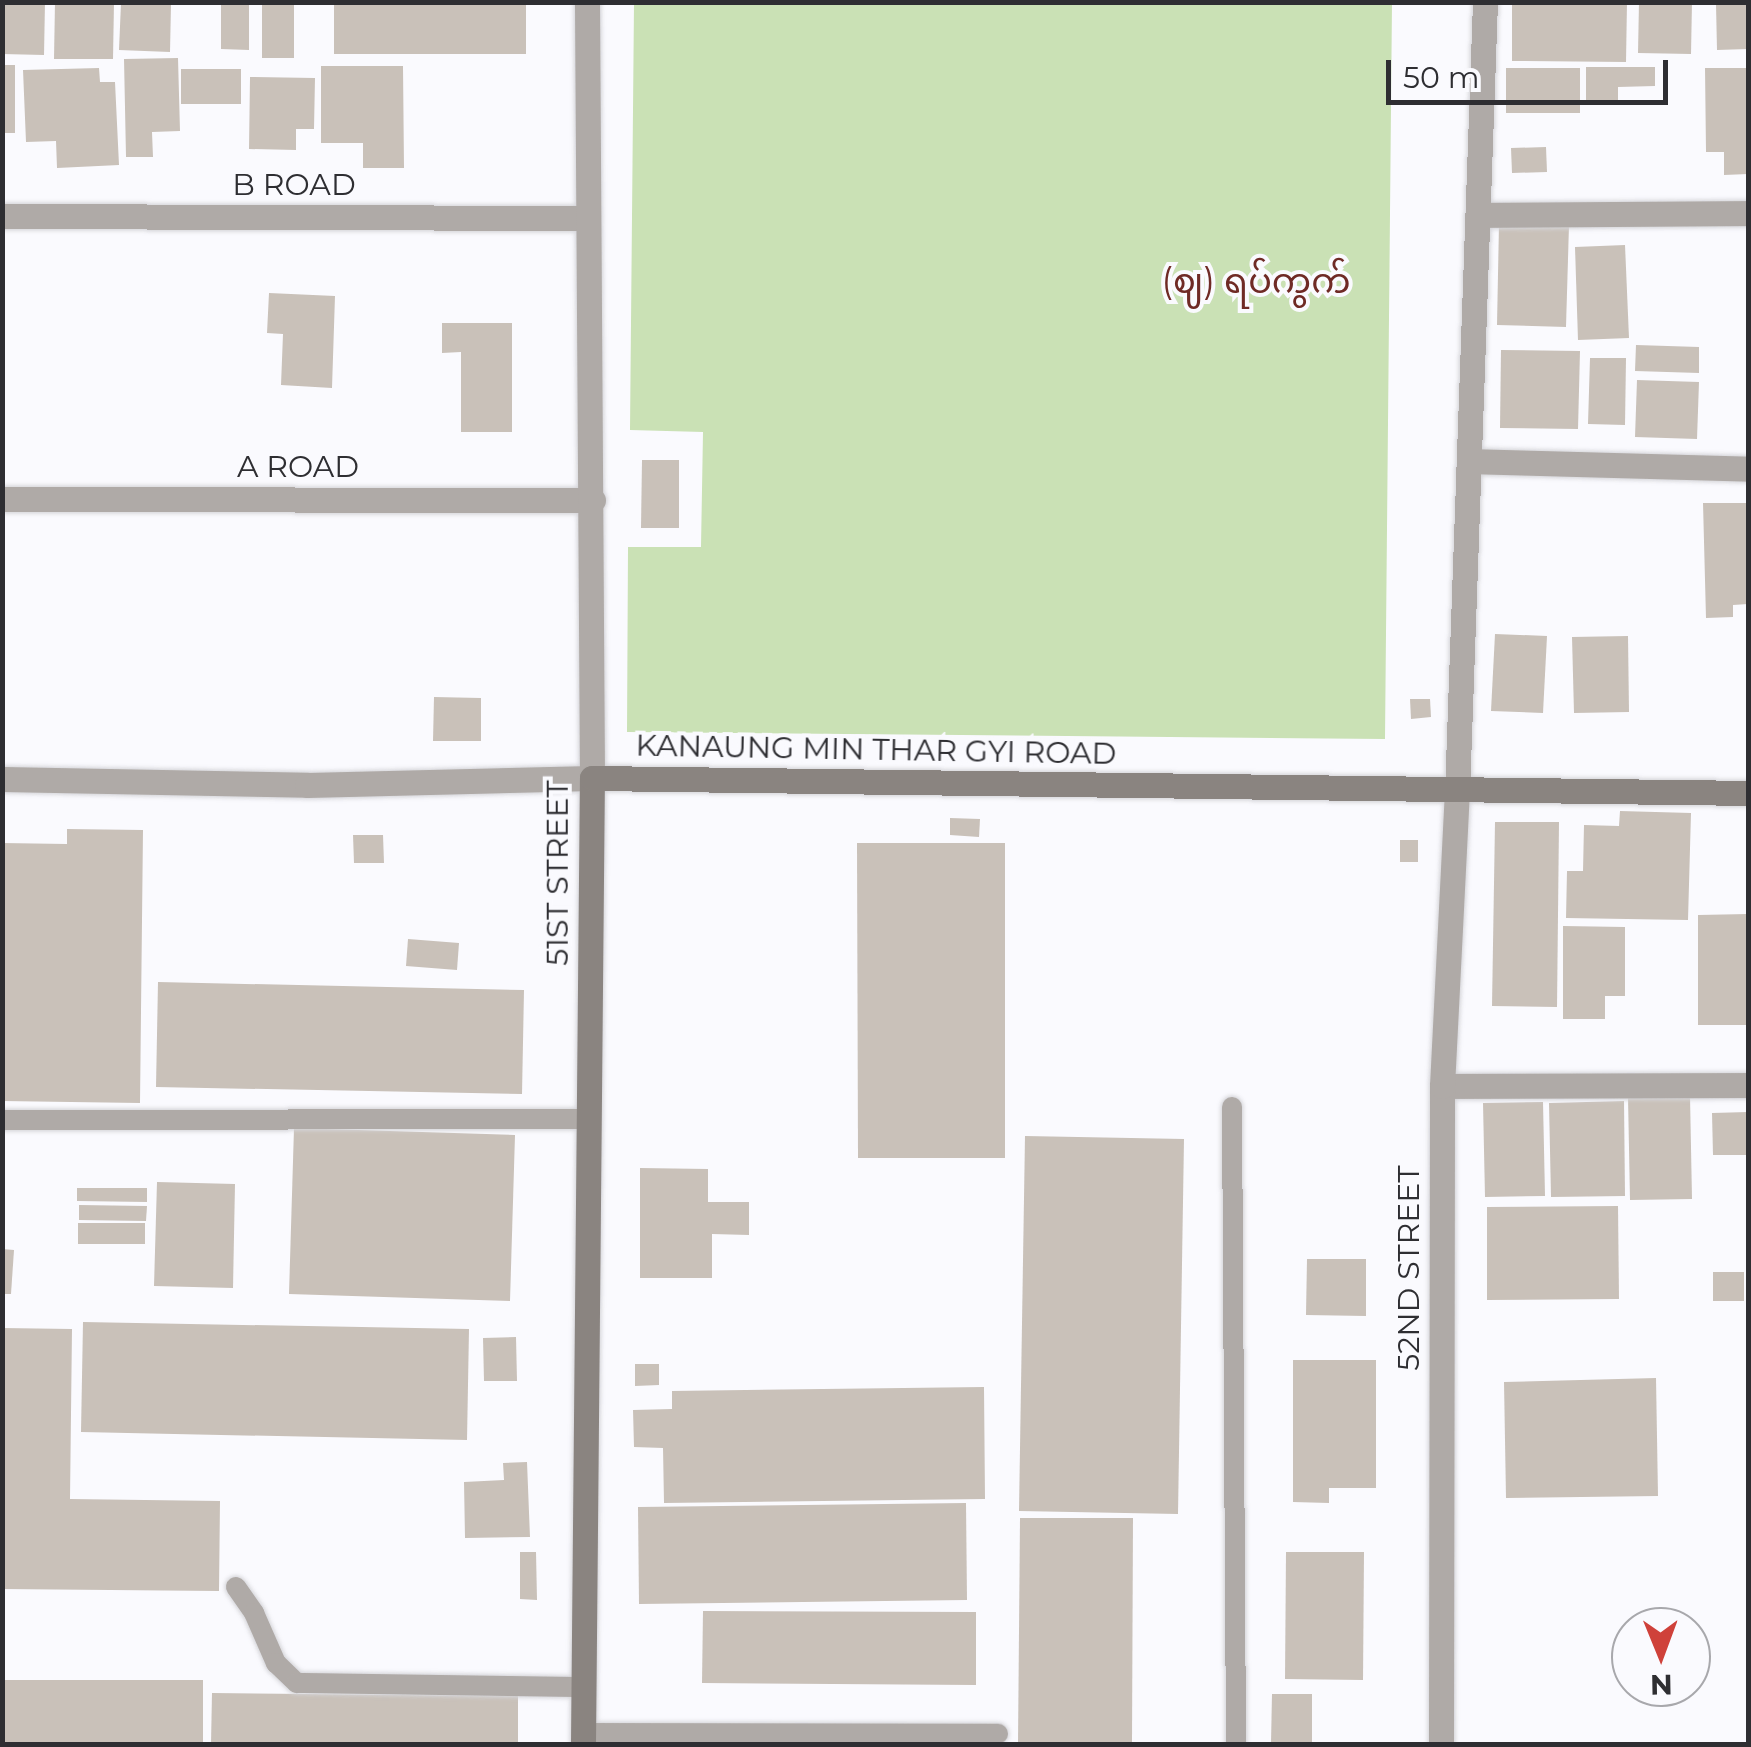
<!DOCTYPE html>
<meta charset="utf-8">
<style>
body{margin:0}
#map{position:relative;width:1751px;height:1747px;overflow:hidden;background:#fafafe;font-family:Montserrat,"Noto Sans Myanmar",sans-serif}
div>[style]{position:absolute}
.green>*{inset:0;background:#cae1b5}
.building>*{inset:0;background:#c9c1b9}
.roads{filter:drop-shadow(0 0 2px #d5d5d9) drop-shadow(0 0 2px #d5d5d9)}
.lane>*{height:20px;margin:-10px;padding:0 10px;transform-origin:10px;border-radius:10px;background:#afaaa7}
.street>*{height:25px;margin:-12.5px;padding:0 12.5px;transform-origin:12.5px;border-radius:12.5px;background:#afaaa7}
.secondary>*{height:25px;margin:-12.5px;padding:0 12.5px;transform-origin:12.5px;border-radius:12.5px;background:#8a8480}
span{translate:-50% -50%;white-space:nowrap;text-align:center;line-height:1.15;-webkit-text-stroke:8px #fafafe;paint-order:stroke}
.street-label{font-size:30px;color:#2e2e32}
.quarter-label{font-size:35px;color:#6f2a25}
.frame{position:absolute;inset:0;border:5px solid #2e2e32;pointer-events:none}
.north{position:absolute;left:1611px;top:1607px;width:100px;height:100px;box-sizing:border-box;background:#fafafe;border:2px solid #a8a8ac;border-radius:50%;rotate:179deg;font-size:28px;font-weight:700;line-height:40px;text-align:center;color:#2e2e32}
.north::after{content:'';display:block;margin:auto;width:35px;height:45px;background:#cf413a;clip-path:polygon(50% 0,100% 100%,50% 72%,0 100%)}
.scale{position:absolute;left:1386px;top:60px;width:282px;height:45px;box-sizing:border-box;border:5px solid #2e2e32;border-top:0;padding-left:12px;font-size:30px;line-height:35px;white-space:nowrap;color:#2e2e32;-webkit-text-stroke:8px #fafafe;paint-order:stroke}
</style>
<div id="map">
<div class="green">
<i style="clip-path:polygon(634px 3px,1392px 3px,1385px 739px,627px 732px,628px 547px,701px 547px,703px 432px,630px 430px)"></i>
</div>
<div class="building">
<i style="clip-path:polygon(2px 2px,45px 2px,44px 55px,2px 54px)"></i>
<i style="clip-path:polygon(55px 2px,114px 2px,113px 59px,54px 59px)"></i>
<i style="clip-path:polygon(221px 2px,249px 2px,249px 50px,221px 49px)"></i>
<i style="clip-path:polygon(262px 2px,294px 2px,294px 58px,262px 58px)"></i>
<i style="clip-path:polygon(334px 2px,526px 2px,526px 54px,334px 54px)"></i>
<i style="clip-path:polygon(1512px 2px,1627px 2px,1626px 62px,1512px 61px)"></i>
<i style="clip-path:polygon(1639px 2px,1692px 2px,1691px 54px,1638px 53px)"></i>
<i style="clip-path:polygon(121px 3px,171px 4px,170px 52px,119px 50px)"></i>
<i style="clip-path:polygon(1748px 3px,1748px 49px,1717px 50px,1716px 4px)"></i>
<i style="clip-path:polygon(178px 58px,180px 131px,152px 132px,153px 157px,126px 157px,124px 59px)"></i>
<i style="clip-path:polygon(2px 65px,15px 65px,15px 133px,2px 133px)"></i>
<i style="clip-path:polygon(321px 66px,403px 66px,404px 168px,363px 168px,363px 143px,321px 143px)"></i>
<i style="clip-path:polygon(1586px 67px,1655px 67px,1655px 86px,1618px 87px,1618px 104px,1586px 104px)"></i>
<i style="clip-path:polygon(99px 68px,100px 82px,115px 82px,119px 165px,57px 168px,56px 141px,26px 142px,23px 70px)"></i>
<i style="clip-path:polygon(1506px 68px,1580px 68px,1580px 113px,1506px 113px)"></i>
<i style="clip-path:polygon(1705px 68px,1748px 68px,1748px 174px,1724px 175px,1724px 152px,1706px 152px)"></i>
<i style="clip-path:polygon(181px 69px,241px 69px,241px 104px,181px 104px)"></i>
<i style="clip-path:polygon(250px 77px,315px 78px,314px 129px,296px 129px,296px 150px,249px 149px)"></i>
<i style="clip-path:polygon(1546px 147px,1547px 172px,1512px 173px,1511px 148px)"></i>
<i style="clip-path:polygon(1499px 224px,1569px 225px,1566px 327px,1497px 325px)"></i>
<i style="clip-path:polygon(1625px 245px,1629px 338px,1578px 340px,1575px 247px)"></i>
<i style="clip-path:polygon(269px 293px,335px 296px,332px 388px,281px 385px,283px 334px,267px 333px)"></i>
<i style="clip-path:polygon(442px 323px,512px 323px,512px 432px,461px 432px,461px 352px,442px 353px)"></i>
<i style="clip-path:polygon(1636px 345px,1699px 347px,1699px 373px,1635px 371px)"></i>
<i style="clip-path:polygon(1501px 350px,1580px 351px,1578px 429px,1500px 428px)"></i>
<i style="clip-path:polygon(1590px 358px,1626px 358px,1625px 425px,1588px 424px)"></i>
<i style="clip-path:polygon(1637px 380px,1699px 382px,1697px 439px,1635px 437px)"></i>
<i style="clip-path:polygon(642px 460px,679px 460px,679px 528px,641px 528px)"></i>
<i style="clip-path:polygon(1703px 503px,1748px 503px,1748px 604px,1733px 605px,1733px 617px,1706px 618px)"></i>
<i style="clip-path:polygon(1495px 634px,1547px 636px,1543px 713px,1491px 711px)"></i>
<i style="clip-path:polygon(1628px 636px,1629px 712px,1574px 713px,1572px 637px)"></i>
<i style="clip-path:polygon(434px 697px,481px 698px,481px 741px,433px 741px)"></i>
<i style="clip-path:polygon(1410px 699px,1430px 699px,1431px 717px,1411px 719px)"></i>
<i style="clip-path:polygon(1620px 811px,1691px 813px,1688px 920px,1566px 918px,1567px 871px,1583px 871px,1584px 825px,1619px 826px)"></i>
<i style="clip-path:polygon(950px 818px,980px 819px,979px 837px,950px 835px)"></i>
<i style="clip-path:polygon(1495px 822px,1559px 822px,1557px 1007px,1492px 1006px)"></i>
<i style="clip-path:polygon(67px 829px,143px 830px,140px 1103px,2px 1101px,2px 843px,67px 844px)"></i>
<i style="clip-path:polygon(353px 835px,383px 835px,384px 863px,354px 863px)"></i>
<i style="clip-path:polygon(1400px 840px,1418px 840px,1418px 862px,1400px 862px)"></i>
<i style="clip-path:polygon(857px 843px,1005px 843px,1005px 1158px,858px 1158px)"></i>
<i style="clip-path:polygon(1748px 914px,1748px 1025px,1698px 1025px,1698px 915px)"></i>
<i style="clip-path:polygon(1563px 926px,1625px 927px,1625px 996px,1605px 996px,1605px 1019px,1563px 1019px)"></i>
<i style="clip-path:polygon(408px 939px,459px 943px,457px 970px,406px 966px)"></i>
<i style="clip-path:polygon(158px 982px,524px 990px,522px 1094px,156px 1087px)"></i>
<i style="clip-path:polygon(1690px 1096px,1692px 1199px,1630px 1200px,1628px 1097px)"></i>
<i style="clip-path:polygon(1624px 1101px,1625px 1196px,1551px 1197px,1549px 1103px)"></i>
<i style="clip-path:polygon(1543px 1102px,1545px 1196px,1485px 1197px,1483px 1103px)"></i>
<i style="clip-path:polygon(1748px 1112px,1748px 1155px,1713px 1155px,1712px 1113px)"></i>
<i style="clip-path:polygon(294px 1128px,515px 1135px,510px 1301px,289px 1294px)"></i>
<i style="clip-path:polygon(1025px 1136px,1184px 1139px,1178px 1514px,1019px 1511px)"></i>
<i style="clip-path:polygon(640px 1168px,708px 1169px,708px 1202px,749px 1202px,749px 1235px,712px 1234px,712px 1278px,640px 1278px)"></i>
<i style="clip-path:polygon(157px 1182px,235px 1184px,233px 1288px,154px 1286px)"></i>
<i style="clip-path:polygon(77px 1188px,147px 1188px,147px 1202px,77px 1201px)"></i>
<i style="clip-path:polygon(79px 1205px,147px 1206px,146px 1221px,79px 1220px)"></i>
<i style="clip-path:polygon(1618px 1206px,1619px 1299px,1487px 1300px,1487px 1207px)"></i>
<i style="clip-path:polygon(78px 1223px,145px 1223px,145px 1244px,78px 1244px)"></i>
<i style="clip-path:polygon(2px 1249px,14px 1250px,11px 1294px,2px 1294px)"></i>
<i style="clip-path:polygon(1307px 1259px,1366px 1259px,1366px 1316px,1306px 1315px)"></i>
<i style="clip-path:polygon(1713px 1272px,1744px 1272px,1744px 1301px,1713px 1301px)"></i>
<i style="clip-path:polygon(83px 1322px,469px 1329px,467px 1440px,81px 1432px)"></i>
<i style="clip-path:polygon(2px 1328px,72px 1329px,70px 1499px,220px 1501px,219px 1591px,2px 1589px)"></i>
<i style="clip-path:polygon(516px 1337px,517px 1381px,484px 1381px,483px 1338px)"></i>
<i style="clip-path:polygon(1293px 1360px,1376px 1360px,1376px 1488px,1329px 1488px,1329px 1503px,1293px 1502px)"></i>
<i style="clip-path:polygon(635px 1364px,659px 1364px,659px 1385px,635px 1386px)"></i>
<i style="clip-path:polygon(1656px 1378px,1658px 1496px,1506px 1498px,1504px 1382px)"></i>
<i style="clip-path:polygon(984px 1387px,985px 1499px,664px 1503px,663px 1448px,634px 1447px,633px 1410px,672px 1409px,672px 1391px)"></i>
<i style="clip-path:polygon(527px 1462px,530px 1537px,465px 1538px,464px 1482px,504px 1480px,503px 1463px)"></i>
<i style="clip-path:polygon(966px 1503px,967px 1600px,639px 1604px,638px 1507px)"></i>
<i style="clip-path:polygon(1020px 1518px,1133px 1518px,1132px 1744px,1018px 1744px)"></i>
<i style="clip-path:polygon(520px 1552px,536px 1552px,537px 1600px,520px 1599px)"></i>
<i style="clip-path:polygon(1286px 1552px,1364px 1552px,1363px 1680px,1285px 1679px)"></i>
<i style="clip-path:polygon(703px 1611px,976px 1612px,976px 1685px,702px 1683px)"></i>
<i style="clip-path:polygon(2px 1680px,203px 1680px,203px 1744px,2px 1744px)"></i>
<i style="clip-path:polygon(212px 1693px,518px 1696px,518px 1744px,211px 1744px)"></i>
<i style="clip-path:polygon(1272px 1694px,1312px 1694px,1312px 1743px,1271px 1743px)"></i>
</div>
<div class="roads">
<div class="lane">
<i style="left:1232px;top:1107px;width:637px;rotate:89.64deg"></i>
<i style="left:2px;top:1120px;width:587px;rotate:-0.1deg"></i>
<i style="left:236px;top:1587px;width:32px;rotate:55deg"></i>
<i style="left:254px;top:1613px;width:55px;rotate:66.3deg"></i>
<i style="left:276px;top:1663px;width:29px;rotate:44deg"></i>
<i style="left:297px;top:1683px;width:287px;rotate:0.8deg"></i>
<i style="left:583px;top:1733px;width:415px;rotate:0.1deg"></i>
</div>
<div class="street">
<i style="left:1479px;top:215px;width:269px;rotate:-0.4deg"></i>
<i style="left:2px;top:216px;width:583px;rotate:0.2deg"></i>
<i style="left:1470px;top:461px;width:278px;rotate:1.6deg"></i>
<i style="left:2px;top:499px;width:591px;rotate:0.1deg"></i>
<i style="left:2px;top:779px;width:305px;rotate:1.1deg"></i>
<i style="left:307px;top:785px;width:285px;rotate:-1.4deg"></i>
<i style="left:592px;top:778px;width:776px;rotate:-90.37deg"></i>
<i style="left:1442px;top:1086px;width:306px;rotate:-0.2deg"></i>
<i style="left:1441px;top:1744px;width:658px;rotate:-89.91deg"></i>
<i style="left:1442px;top:1086px;width:294px;rotate:-87.1deg"></i>
<i style="left:1457px;top:792px;width:790px;rotate:-87.97deg"></i>
</div>
<div class="secondary">
<i style="left:583px;top:1744px;width:966px;rotate:-89.47deg"></i>
<i style="left:592px;top:778px;width:1156px;rotate:0.74deg"></i>
</div>
</div>
<div class="street-label">
<span style="left:294px;top:185px">B ROAD</span>
<span style="left:298px;top:467px">A ROAD</span>
<span style="left:876px;top:750px;rotate:1deg">KANAUNG MIN THAR GYI ROAD</span>
<span style="left:558px;top:873px;rotate:-90deg">51ST STREET</span>
<span style="left:1409px;top:1268px;rotate:-90deg">52ND STREET</span>
</div>
<div class="quarter-label">
<span style="left:1256px;top:281px">(ဈ) ရပ်ကွက်</span>
</div>
<div class="frame"></div>
<div class="north">N</div>
<div class="scale">50 m</div>
</div>
